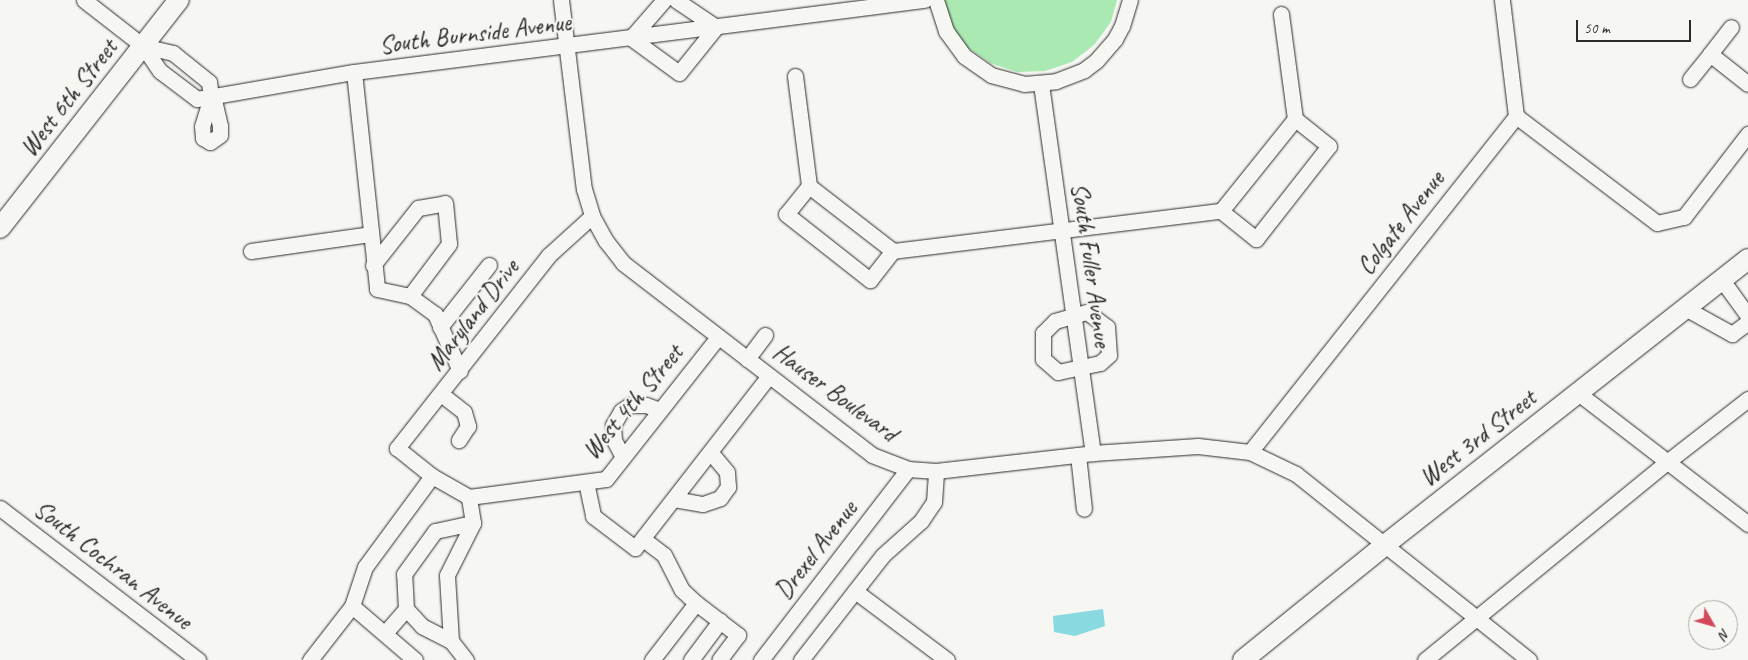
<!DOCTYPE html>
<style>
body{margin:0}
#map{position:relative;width:1748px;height:660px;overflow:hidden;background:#f6f6f2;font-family:Caveat,sans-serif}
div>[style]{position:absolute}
.green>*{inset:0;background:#aae9b1}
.water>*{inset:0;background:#88dae0}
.roads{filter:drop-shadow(0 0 1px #2b2b2b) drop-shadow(0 0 1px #2b2b2b)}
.minor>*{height:15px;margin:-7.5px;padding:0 7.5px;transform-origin:7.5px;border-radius:7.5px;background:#f6f6f2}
.major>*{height:20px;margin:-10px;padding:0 10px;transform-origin:10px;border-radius:10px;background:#f6f6f2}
span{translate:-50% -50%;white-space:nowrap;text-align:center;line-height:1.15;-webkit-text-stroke:4.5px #f6f6f2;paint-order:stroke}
.street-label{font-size:25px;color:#2b2b2b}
.north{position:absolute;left:1688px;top:600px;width:50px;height:50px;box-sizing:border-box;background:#f6f6f2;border:1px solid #a5a5a2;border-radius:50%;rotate:128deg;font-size:14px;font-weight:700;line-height:20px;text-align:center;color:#2b2b2b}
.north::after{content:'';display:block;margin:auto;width:18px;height:22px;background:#d1495b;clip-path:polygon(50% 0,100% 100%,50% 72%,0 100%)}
.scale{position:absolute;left:1576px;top:20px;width:115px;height:22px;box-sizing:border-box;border:2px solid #2b2b2b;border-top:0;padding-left:6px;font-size:15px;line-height:18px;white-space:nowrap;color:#2b2b2b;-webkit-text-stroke:4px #f6f6f2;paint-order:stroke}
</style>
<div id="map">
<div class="green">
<i style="clip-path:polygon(942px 0,1117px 0,1111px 22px,1094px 45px,1072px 62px,1045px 71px,1017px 72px,990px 63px,967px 47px,950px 24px)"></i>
</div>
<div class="water">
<i style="clip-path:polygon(1103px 609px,1105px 626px,1075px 636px,1054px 632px,1053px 616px)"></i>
</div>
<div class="roads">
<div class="minor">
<i style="left:84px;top:0;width:75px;rotate:37.9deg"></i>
<i style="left:143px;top:46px;width:30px;rotate:56deg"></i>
<i style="left:160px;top:71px;width:46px;rotate:37.1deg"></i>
<i style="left:197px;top:99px;width:159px;rotate:-9.8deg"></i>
<i style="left:354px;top:72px;width:575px;rotate:-7.2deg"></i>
<i style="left:561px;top:0;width:190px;rotate:83.1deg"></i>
<i style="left:584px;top:189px;width:28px;rotate:73deg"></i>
<i style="left:592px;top:216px;width:29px;rotate:61deg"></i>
<i style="left:606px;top:241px;width:28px;rotate:52deg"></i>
<i style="left:623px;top:263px;width:314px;rotate:37.6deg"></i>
<i style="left:872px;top:455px;width:39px;rotate:21deg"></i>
<i style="left:908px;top:469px;width:28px;rotate:4deg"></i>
<i style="left:936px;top:471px;width:158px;rotate:-6.5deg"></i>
<i style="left:1093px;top:453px;width:105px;rotate:-3.8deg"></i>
<i style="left:1198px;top:446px;width:52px;rotate:6.6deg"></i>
<i style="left:1250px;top:452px;width:51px;rotate:25.6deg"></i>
<i style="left:1296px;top:474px;width:298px;rotate:38.6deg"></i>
<i style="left:664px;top:0;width:50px;rotate:131deg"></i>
<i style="left:631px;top:38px;width:59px;rotate:36.1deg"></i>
<i style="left:679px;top:73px;width:59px;rotate:-51.2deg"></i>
<i style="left:716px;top:27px;width:48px;rotate:-146deg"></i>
<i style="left:936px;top:0;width:33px;rotate:72deg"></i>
<i style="left:946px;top:31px;width:31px;rotate:54deg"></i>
<i style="left:964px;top:56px;width:33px;rotate:35deg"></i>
<i style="left:991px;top:75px;width:34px;rotate:15deg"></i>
<i style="left:1024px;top:84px;width:32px;rotate:-5deg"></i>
<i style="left:1056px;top:81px;width:30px;rotate:-21deg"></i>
<i style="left:1084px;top:70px;width:15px;rotate:-37deg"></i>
<i style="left:1096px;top:61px;width:29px;rotate:-49deg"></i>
<i style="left:1115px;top:39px;width:15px;rotate:-62deg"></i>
<i style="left:1122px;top:26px;width:27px;rotate:-73deg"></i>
<i style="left:143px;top:46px;width:31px;rotate:13deg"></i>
<i style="left:173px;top:53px;width:46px;rotate:38.9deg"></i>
<i style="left:209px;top:82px;width:15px;rotate:82deg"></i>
<i style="left:211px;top:97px;width:30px;rotate:107deg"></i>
<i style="left:202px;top:126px;width:12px;rotate:85deg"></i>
<i style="left:203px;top:138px;width:8px;rotate:30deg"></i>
<i style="left:210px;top:142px;width:12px;rotate:-35deg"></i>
<i style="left:220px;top:135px;width:9px;rotate:-90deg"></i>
<i style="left:220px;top:126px;width:31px;rotate:-103deg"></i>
<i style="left:1710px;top:54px;width:34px;rotate:-52deg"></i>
<i style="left:354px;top:72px;width:218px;rotate:83.9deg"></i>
<i style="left:377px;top:289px;width:34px;rotate:12deg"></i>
<i style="left:410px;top:296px;width:31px;rotate:36deg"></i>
<i style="left:435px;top:314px;width:62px;rotate:66.3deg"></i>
<i style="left:795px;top:76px;width:111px;rotate:82.7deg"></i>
<i style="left:809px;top:186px;width:106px;rotate:37.7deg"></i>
<i style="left:893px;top:251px;width:330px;rotate:-7deg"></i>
<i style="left:1221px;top:211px;width:118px;rotate:-51.2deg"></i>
<i style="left:1295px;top:119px;width:106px;rotate:-97.6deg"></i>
<i style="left:1690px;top:79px;width:32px;rotate:-51deg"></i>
<i style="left:1710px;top:54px;width:48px;rotate:38.3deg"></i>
<i style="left:1041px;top:84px;width:373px;rotate:82deg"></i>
<i style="left:1516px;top:116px;width:177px;rotate:37.2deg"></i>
<i style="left:1657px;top:223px;width:28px;rotate:-13deg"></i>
<i style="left:1684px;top:217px;width:105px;rotate:-52.4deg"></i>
<i style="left:809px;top:186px;width:36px;rotate:129deg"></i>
<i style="left:786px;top:214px;width:107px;rotate:38.2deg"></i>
<i style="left:870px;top:280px;width:37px;rotate:-52deg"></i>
<i style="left:1221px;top:211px;width:45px;rotate:38.7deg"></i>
<i style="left:1256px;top:239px;width:118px;rotate:-51.9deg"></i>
<i style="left:1329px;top:146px;width:43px;rotate:-141.5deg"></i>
<i style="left:592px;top:216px;width:58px;rotate:137.8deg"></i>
<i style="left:549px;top:255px;width:246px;rotate:128.2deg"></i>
<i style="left:397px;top:448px;width:45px;rotate:38.7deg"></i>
<i style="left:432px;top:476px;width:43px;rotate:29.6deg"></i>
<i style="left:469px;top:497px;width:138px;rotate:-7.5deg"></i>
<i style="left:606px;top:479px;width:181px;rotate:-51.7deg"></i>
<i style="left:251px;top:251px;width:120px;rotate:-8.1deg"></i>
<i style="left:373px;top:265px;width:73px;rotate:-51.7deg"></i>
<i style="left:418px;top:208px;width:27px;rotate:-10deg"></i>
<i style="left:445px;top:203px;width:41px;rotate:84.4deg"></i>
<i style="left:449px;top:244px;width:65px;rotate:126.9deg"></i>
<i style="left:1722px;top:280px;width:44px;rotate:54.2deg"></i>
<i style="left:1685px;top:308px;width:54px;rotate:29deg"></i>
<i style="left:1732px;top:334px;width:20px;rotate:-37deg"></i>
<i style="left:1087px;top:312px;width:25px;rotate:37deg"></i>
<i style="left:1107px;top:327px;width:28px;rotate:86deg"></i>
<i style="left:1109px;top:355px;width:12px;rotate:138deg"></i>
<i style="left:1100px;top:363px;width:43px;rotate:167.9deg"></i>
<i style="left:1058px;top:372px;width:20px;rotate:-139deg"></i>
<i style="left:1043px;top:359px;width:26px;rotate:-90deg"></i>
<i style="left:1043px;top:333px;width:17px;rotate:-45deg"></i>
<i style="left:1055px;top:321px;width:33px;rotate:-16deg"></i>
<i style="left:440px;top:327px;width:79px;rotate:-51.7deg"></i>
<i style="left:747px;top:359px;width:30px;rotate:-53deg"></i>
<i style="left:1578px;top:393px;width:215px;rotate:37.6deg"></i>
<i style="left:441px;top:394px;width:29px;rotate:38deg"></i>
<i style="left:464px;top:412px;width:15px;rotate:74deg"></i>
<i style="left:468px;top:426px;width:17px;rotate:123deg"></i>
<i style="left:1250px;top:452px;width:429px;rotate:-51.6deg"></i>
<i style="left:1516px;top:116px;width:117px;rotate:-96.9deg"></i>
<i style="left:1078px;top:455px;width:54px;rotate:83.7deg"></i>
<i style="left:623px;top:457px;width:19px;rotate:-118deg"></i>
<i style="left:614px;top:440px;width:15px;rotate:-94deg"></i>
<i style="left:613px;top:425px;width:16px;rotate:-60deg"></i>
<i style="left:621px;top:411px;width:11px;rotate:-34deg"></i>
<i style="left:630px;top:405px;width:16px"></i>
<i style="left:646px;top:405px;width:15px;rotate:20deg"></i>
<i style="left:586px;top:482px;width:35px;rotate:78deg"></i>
<i style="left:593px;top:516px;width:53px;rotate:37.3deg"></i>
<i style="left:635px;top:548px;width:218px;rotate:-52.1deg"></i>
<i style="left:674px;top:499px;width:29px;rotate:10deg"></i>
<i style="left:703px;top:504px;width:18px;rotate:-19deg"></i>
<i style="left:720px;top:498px;width:14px;rotate:-54deg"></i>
<i style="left:728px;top:487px;width:15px;rotate:-94deg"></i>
<i style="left:727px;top:472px;width:26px;rotate:-130deg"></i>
<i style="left:0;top:508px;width:250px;rotate:37.5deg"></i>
<i style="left:643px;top:539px;width:26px;rotate:37deg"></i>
<i style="left:664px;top:555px;width:39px;rotate:63deg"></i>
<i style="left:682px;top:590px;width:19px;rotate:43deg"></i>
<i style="left:855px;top:591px;width:115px;rotate:36.9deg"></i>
<i style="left:352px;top:606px;width:83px;rotate:40.6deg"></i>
<i style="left:385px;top:633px;width:32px;rotate:-49deg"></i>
<i style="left:451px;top:641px;width:33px;rotate:-153deg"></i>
<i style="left:422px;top:626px;width:23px;rotate:-133deg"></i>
<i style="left:406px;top:609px;width:35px;rotate:-93deg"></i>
<i style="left:404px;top:574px;width:53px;rotate:-54.2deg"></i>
<i style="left:435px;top:531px;width:39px;rotate:-12deg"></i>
<i style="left:310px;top:660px;width:68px;rotate:-52.1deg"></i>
<i style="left:352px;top:606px;width:41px;rotate:-71.6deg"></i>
<i style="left:365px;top:567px;width:113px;rotate:-53.6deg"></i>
<i style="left:466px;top:660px;width:24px;rotate:-128deg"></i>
<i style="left:451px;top:641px;width:66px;rotate:-93.5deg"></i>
<i style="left:447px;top:575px;width:58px;rotate:-63.4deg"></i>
<i style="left:473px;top:523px;width:26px;rotate:-99deg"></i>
<i style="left:652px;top:660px;width:72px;rotate:-52.3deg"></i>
<i style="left:696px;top:603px;width:53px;rotate:37.3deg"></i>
<i style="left:738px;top:635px;width:31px;rotate:127deg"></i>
<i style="left:691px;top:660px;width:49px;rotate:-53.4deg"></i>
<i style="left:761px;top:660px;width:241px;rotate:-52.4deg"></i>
<i style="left:801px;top:660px;width:133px;rotate:-52deg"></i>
<i style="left:883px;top:555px;width:51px;rotate:-41.8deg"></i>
<i style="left:921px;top:521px;width:23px;rotate:-56deg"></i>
<i style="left:934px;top:502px;width:31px;rotate:-86deg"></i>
<i style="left:1425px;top:660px;width:313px;rotate:-39.3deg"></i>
<i style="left:1667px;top:462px;width:103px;rotate:-37.9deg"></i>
</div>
<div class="major">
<i style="left:0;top:228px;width:290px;rotate:-51.9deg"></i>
<i style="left:1243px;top:660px;width:184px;rotate:-39deg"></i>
<i style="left:1386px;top:544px;width:461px;rotate:-38.2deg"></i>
</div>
</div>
<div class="street-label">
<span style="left:475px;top:34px;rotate:-7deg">South Burnside Avenue</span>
<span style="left:69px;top:98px;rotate:-52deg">West 6th Street</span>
<span style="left:1401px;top:223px;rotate:-52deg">Colgate Avenue</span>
<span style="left:1091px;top:265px;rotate:82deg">South Fuller Avenue</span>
<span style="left:473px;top:315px;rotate:-52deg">Maryland Drive</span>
<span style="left:835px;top:393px;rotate:36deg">Hauser Boulevard</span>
<span style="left:633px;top:402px;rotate:-50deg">West 4th Street</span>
<span style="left:1478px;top:438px;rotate:-38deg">West 3rd Street</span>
<span style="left:816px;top:550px;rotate:-52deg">Drexel Avenue</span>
<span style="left:113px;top:565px;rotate:38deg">South Cochran Avenue</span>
</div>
<div class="north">N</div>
<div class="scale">50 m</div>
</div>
